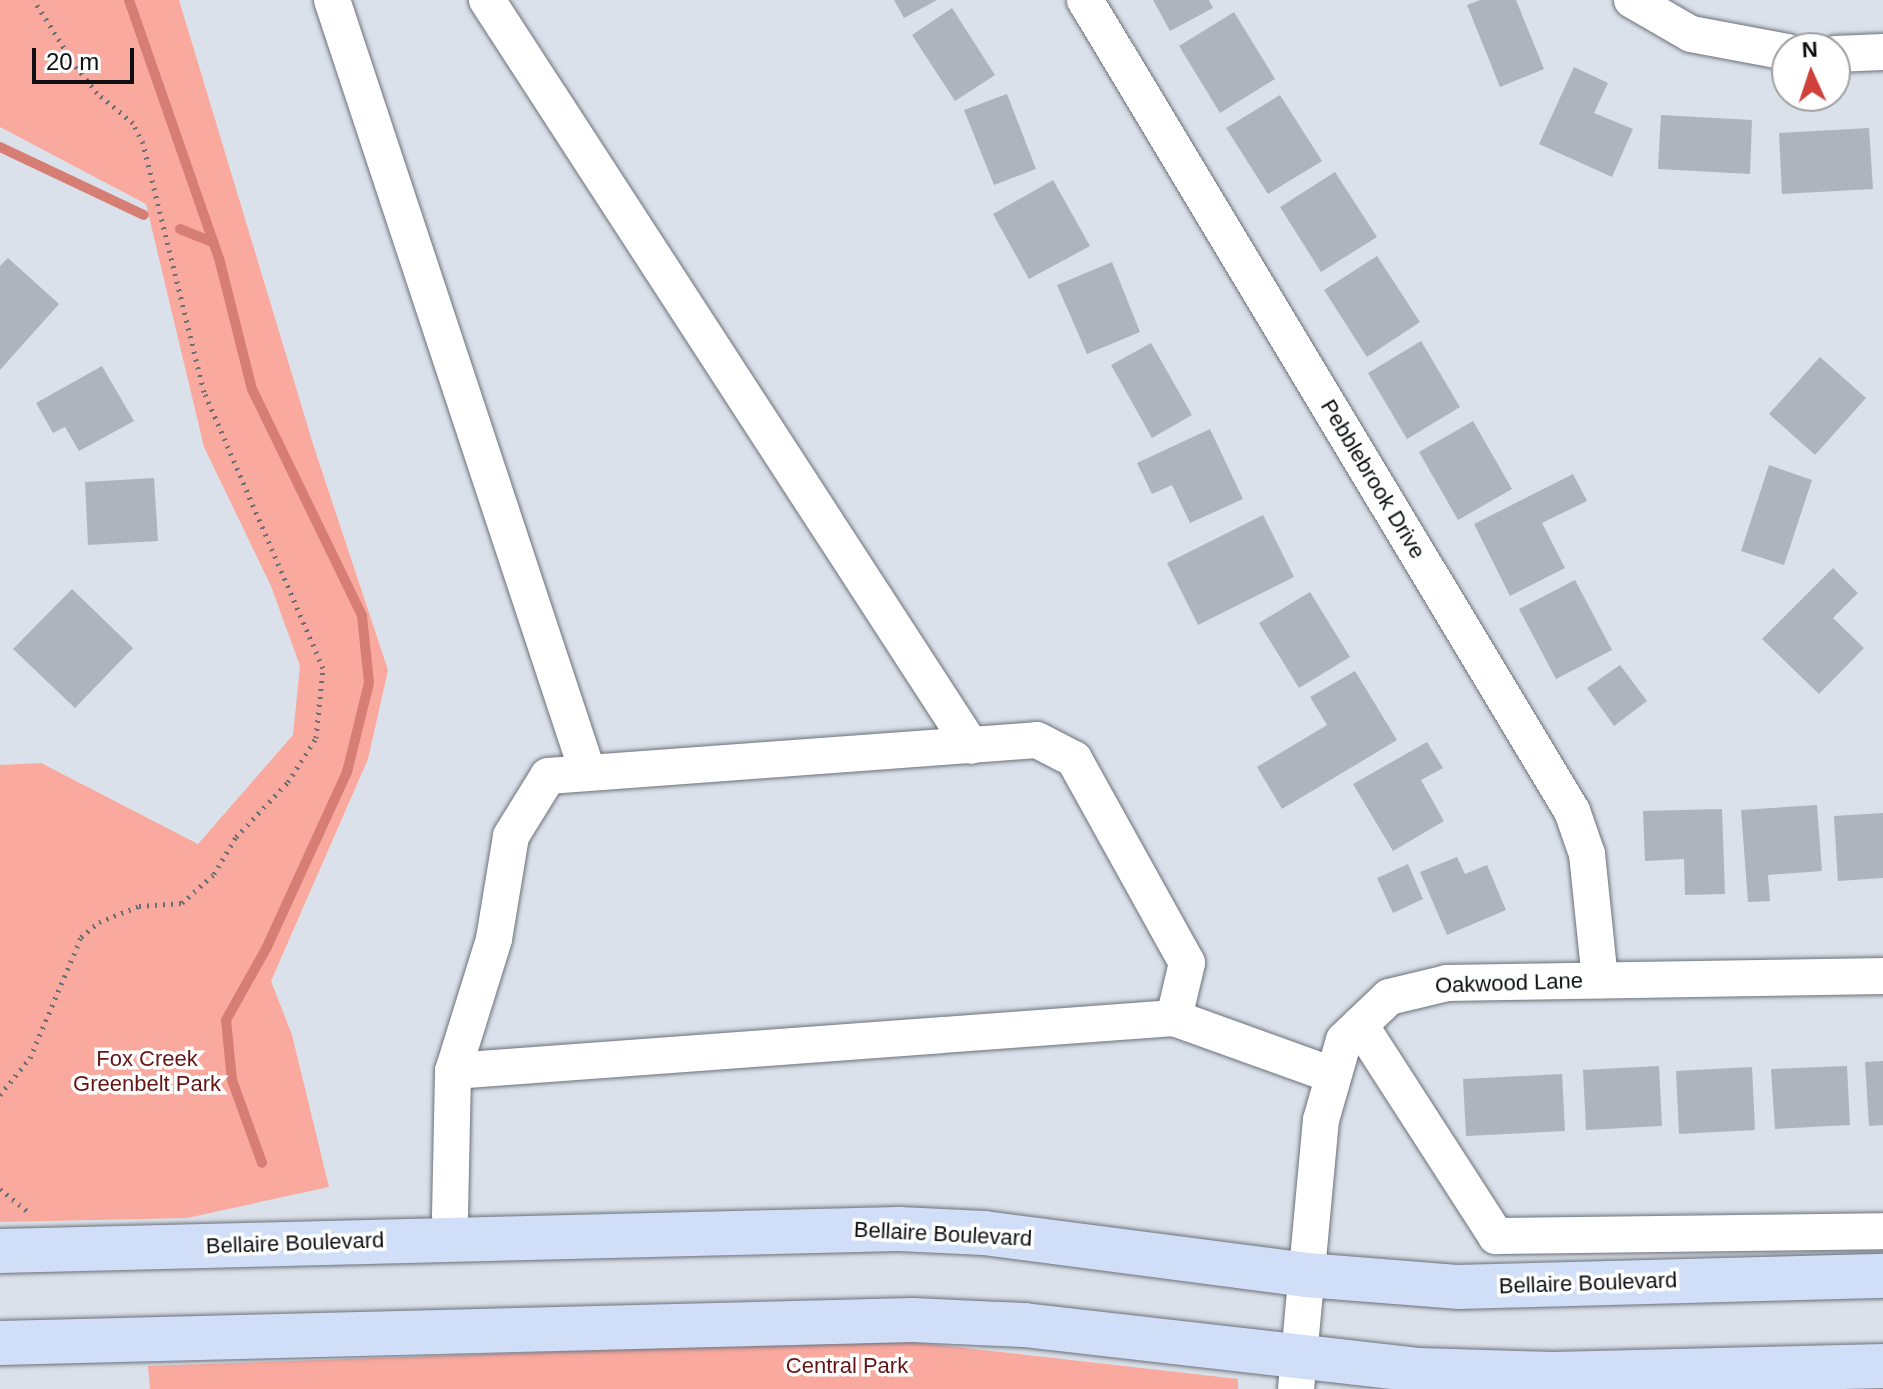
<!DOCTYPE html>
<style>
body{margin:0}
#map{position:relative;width:1883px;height:1389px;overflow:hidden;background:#dbe1ea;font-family:Arial,sans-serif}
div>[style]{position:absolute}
.green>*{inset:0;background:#faa99f}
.stream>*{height:10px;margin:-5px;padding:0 5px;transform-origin:5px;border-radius:5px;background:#d67e74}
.building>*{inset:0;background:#aeb4be}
.path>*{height:5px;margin-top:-2.5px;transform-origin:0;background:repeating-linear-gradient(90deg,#6b6f75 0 2px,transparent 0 8px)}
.roads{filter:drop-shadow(0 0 2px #6c717a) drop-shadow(0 0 2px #6c717a)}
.minor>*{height:36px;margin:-18px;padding:0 18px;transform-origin:18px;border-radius:18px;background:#fff}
.major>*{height:44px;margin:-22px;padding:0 22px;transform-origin:22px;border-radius:22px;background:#d0def7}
span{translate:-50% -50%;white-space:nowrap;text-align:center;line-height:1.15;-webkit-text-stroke:7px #fff;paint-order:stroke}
.street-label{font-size:22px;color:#0d0f12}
.park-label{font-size:22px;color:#641412}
.north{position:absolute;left:1771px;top:32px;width:80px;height:80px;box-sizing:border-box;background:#fff;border:2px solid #9e9fa0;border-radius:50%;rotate:357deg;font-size:22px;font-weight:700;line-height:32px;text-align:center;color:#0d0f12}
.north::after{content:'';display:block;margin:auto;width:28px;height:36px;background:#cf413a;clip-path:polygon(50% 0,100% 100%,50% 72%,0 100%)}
.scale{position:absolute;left:32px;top:48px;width:102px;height:36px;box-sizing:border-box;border:4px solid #0d0f12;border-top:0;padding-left:10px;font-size:24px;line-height:28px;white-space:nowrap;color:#0d0f12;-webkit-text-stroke:6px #fff;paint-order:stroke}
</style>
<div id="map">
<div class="green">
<i style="clip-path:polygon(0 0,179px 0,313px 444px,388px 670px,368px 759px,271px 981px,292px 1035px,329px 1187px,187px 1218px,0 1222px,0 765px,41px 763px,198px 844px,293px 735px,300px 666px,271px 586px,204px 447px,146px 204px,0 127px)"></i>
<i style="clip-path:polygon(895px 1340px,1238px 1379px,1238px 1389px,150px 1389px,148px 1366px)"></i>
</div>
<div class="stream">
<i style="left:129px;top:0;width:277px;rotate:70.8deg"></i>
<i style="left:220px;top:262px;width:131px;rotate:75.9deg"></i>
<i style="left:252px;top:389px;width:252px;rotate:64.1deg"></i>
<i style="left:362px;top:616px;width:67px;rotate:84deg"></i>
<i style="left:369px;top:683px;width:92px;rotate:103.9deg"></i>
<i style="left:347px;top:772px;width:192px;rotate:114.6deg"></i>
<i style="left:267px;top:947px;width:84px;rotate:119.3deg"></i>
<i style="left:226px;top:1020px;width:60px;rotate:84.3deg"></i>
<i style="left:232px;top:1080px;width:88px;rotate:70.1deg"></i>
<i style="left:0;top:147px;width:159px;rotate:25.3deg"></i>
<i style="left:180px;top:229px;width:35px;rotate:22deg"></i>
</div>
<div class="building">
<i style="clip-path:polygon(894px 0,937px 0,904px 18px)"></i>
<i style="clip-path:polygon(1153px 0,1209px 0,1213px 8px,1170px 31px)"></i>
<i style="clip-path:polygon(1480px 0,1516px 0,1544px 69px,1500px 87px,1467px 5px)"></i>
<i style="clip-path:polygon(952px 8px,995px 75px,955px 101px,912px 35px)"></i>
<i style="clip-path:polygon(1234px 12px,1275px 79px,1220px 113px,1179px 46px)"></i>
<i style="clip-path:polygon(1574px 67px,1608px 83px,1594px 113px,1633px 129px,1612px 177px,1539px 144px)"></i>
<i style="clip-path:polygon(1007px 94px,1036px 169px,994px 185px,964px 110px)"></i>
<i style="clip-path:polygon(1280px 95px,1322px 161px,1268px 194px,1226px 128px)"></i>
<i style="clip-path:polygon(1661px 115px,1752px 120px,1750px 174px,1658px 169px)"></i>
<i style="clip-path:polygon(1869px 128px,1873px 189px,1782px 194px,1779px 133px)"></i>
<i style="clip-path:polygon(1335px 172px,1377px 237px,1321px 272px,1280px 207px)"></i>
<i style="clip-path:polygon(1053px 180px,1090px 246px,1029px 279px,993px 214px)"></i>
<i style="clip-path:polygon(1377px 256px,1420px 322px,1367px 357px,1324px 290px)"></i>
<i style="clip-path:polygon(8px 258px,59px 304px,0 370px,0 266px)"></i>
<i style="clip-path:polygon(1112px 262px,1140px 332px,1087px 354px,1057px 285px)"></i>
<i style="clip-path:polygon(1421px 341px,1460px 407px,1407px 439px,1368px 373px)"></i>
<i style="clip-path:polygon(1151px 343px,1192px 415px,1152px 438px,1111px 365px)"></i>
<i style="clip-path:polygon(1820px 357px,1866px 398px,1815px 455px,1769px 414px)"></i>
<i style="clip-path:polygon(102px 366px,134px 421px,79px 451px,65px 427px,53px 433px,36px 403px)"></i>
<i style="clip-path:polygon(1473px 421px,1512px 489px,1458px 520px,1419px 452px)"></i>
<i style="clip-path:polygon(1210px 429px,1243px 499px,1190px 523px,1172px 485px,1152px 494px,1137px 463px)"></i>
<i style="clip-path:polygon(1769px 465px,1812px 480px,1784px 565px,1741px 551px)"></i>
<i style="clip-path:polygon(1573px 474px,1587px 501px,1542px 523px,1565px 568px,1510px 596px,1474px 524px)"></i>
<i style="clip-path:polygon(154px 478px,158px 541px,88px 545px,85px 482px)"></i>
<i style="clip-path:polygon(1263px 515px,1294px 577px,1198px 625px,1167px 563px)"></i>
<i style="clip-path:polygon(1833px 568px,1858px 593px,1833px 618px,1864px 648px,1819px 694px,1762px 639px)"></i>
<i style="clip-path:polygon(1575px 580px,1612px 650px,1556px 679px,1519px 609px)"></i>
<i style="clip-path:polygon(72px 589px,133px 648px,75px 708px,13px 649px)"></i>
<i style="clip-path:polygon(1310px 592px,1350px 657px,1299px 688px,1259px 623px)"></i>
<i style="clip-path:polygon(1620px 665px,1647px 701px,1614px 726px,1587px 688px)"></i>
<i style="clip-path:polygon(1355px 671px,1397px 740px,1282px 809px,1257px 767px,1327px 725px,1310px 697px)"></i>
<i style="clip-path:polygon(1427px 742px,1443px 768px,1421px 780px,1444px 821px,1393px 851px,1353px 784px)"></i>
<i style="clip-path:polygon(1817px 805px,1822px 871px,1768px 875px,1770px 901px,1748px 902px,1741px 810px)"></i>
<i style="clip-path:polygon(1722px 809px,1725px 894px,1685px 895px,1684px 859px,1645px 861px,1643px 811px)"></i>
<i style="clip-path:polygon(1883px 813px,1883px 878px,1838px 881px,1834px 816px)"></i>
<i style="clip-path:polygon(1457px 857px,1465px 874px,1487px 865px,1506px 910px,1447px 935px,1420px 872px)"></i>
<i style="clip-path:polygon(1408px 864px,1423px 899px,1393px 913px,1377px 878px)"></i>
<i style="clip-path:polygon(1883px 1061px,1883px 1125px,1869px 1126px,1865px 1062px)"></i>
<i style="clip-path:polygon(1659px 1066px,1662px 1126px,1586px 1130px,1583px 1070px)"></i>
<i style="clip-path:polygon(1847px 1066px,1850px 1125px,1775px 1129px,1771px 1069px)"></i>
<i style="clip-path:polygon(1752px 1067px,1755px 1130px,1679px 1134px,1676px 1071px)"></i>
<i style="clip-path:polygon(1562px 1074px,1565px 1131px,1466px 1136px,1463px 1079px)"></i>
</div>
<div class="path">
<i style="left:0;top:1095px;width:48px;rotate:-51deg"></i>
<i style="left:30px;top:1058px;width:131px;rotate:-67.1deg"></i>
<i style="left:81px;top:937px;width:23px;rotate:-40deg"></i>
<i style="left:99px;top:922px;width:43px;rotate:-21.8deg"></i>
<i style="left:139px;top:906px;width:43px;rotate:-4deg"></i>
<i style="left:182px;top:903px;width:43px;rotate:-42.2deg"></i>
<i style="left:214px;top:874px;width:43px;rotate:-59.3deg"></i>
<i style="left:236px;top:837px;width:76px;rotate:-46.6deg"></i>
<i style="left:288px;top:782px;width:52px;rotate:-57.5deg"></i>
<i style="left:316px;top:738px;width:70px;rotate:-84.3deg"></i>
<i style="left:323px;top:668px;width:301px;rotate:-113.3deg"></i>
<i style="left:204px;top:392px;width:256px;rotate:-103.8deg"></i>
<i style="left:143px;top:143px;width:22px;rotate:-117deg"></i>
<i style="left:133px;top:123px;width:47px;rotate:-140.2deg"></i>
<i style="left:97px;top:93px;width:41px;rotate:-128deg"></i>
<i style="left:72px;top:61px;width:72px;rotate:-121.9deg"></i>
<i style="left:0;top:1189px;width:35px;rotate:39deg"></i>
</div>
<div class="roads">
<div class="minor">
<i style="left:332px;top:0;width:814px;rotate:71.68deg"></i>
<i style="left:487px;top:0;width:889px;rotate:57.02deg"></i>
<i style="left:1085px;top:0;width:946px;rotate:59.02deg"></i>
<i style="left:1572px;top:811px;width:46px;rotate:70.8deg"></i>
<i style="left:1587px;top:854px;width:127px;rotate:84.1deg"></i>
<i style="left:1632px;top:0;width:68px;rotate:30deg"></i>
<i style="left:1691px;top:34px;width:98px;rotate:10.6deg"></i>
<i style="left:1835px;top:54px;width:48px;rotate:-2.4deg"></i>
<i style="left:1360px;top:1025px;width:251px;rotate:57.2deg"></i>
<i style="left:1496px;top:1236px;width:387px;rotate:-0.7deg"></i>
<i style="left:453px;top:1071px;width:138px;rotate:-72.7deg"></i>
<i style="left:494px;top:939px;width:104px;rotate:-80.6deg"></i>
<i style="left:511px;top:836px;width:70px;rotate:-58.3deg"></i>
<i style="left:548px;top:776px;width:490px;rotate:-4.2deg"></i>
<i style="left:1037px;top:740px;width:42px;rotate:27.2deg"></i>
<i style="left:1074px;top:759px;width:233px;rotate:61deg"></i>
<i style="left:1187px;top:963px;width:57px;rotate:103.3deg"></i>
<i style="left:450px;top:1216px;width:145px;rotate:-88.8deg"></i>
<i style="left:453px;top:1071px;width:723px;rotate:-4.2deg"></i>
<i style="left:1174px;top:1018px;width:168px;rotate:19.8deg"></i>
<i style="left:1296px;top:1389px;width:270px;rotate:-84.7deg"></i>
<i style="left:1321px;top:1120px;width:83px;rotate:-74deg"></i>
<i style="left:1344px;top:1040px;width:62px;rotate:-43.7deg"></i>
<i style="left:1389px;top:997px;width:60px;rotate:-13.6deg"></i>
<i style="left:1447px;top:983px;width:436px;rotate:-0.9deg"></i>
</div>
<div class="major">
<i style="left:0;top:1251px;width:899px;rotate:-1.4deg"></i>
<i style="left:899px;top:1229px;width:85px;rotate:2.7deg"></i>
<i style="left:984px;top:1233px;width:325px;rotate:7.4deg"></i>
<i style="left:1306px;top:1275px;width:154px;rotate:4.5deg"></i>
<i style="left:1460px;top:1287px;width:423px;rotate:-1.5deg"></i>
<i style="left:0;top:1343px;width:913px;rotate:-1.44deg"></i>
<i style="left:913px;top:1320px;width:111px;rotate:2.6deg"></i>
<i style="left:1024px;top:1325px;width:398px;rotate:6.5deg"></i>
<i style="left:1419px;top:1370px;width:135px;rotate:1.7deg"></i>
<i style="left:1554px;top:1374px;width:329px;rotate:-1.4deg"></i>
</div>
</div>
<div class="street-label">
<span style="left:1373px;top:479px;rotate:59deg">Pebblebrook Drive</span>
<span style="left:1509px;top:983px;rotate:-2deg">Oakwood Lane</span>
<span style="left:943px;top:1234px;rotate:3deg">Bellaire Boulevard</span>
<span style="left:295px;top:1243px;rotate:-2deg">Bellaire Boulevard</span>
<span style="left:1588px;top:1283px;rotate:-2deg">Bellaire Boulevard</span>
</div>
<div class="park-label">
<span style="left:147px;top:1071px">Fox Creek<br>Greenbelt Park</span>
<span style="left:847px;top:1366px">Central Park</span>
</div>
<div class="north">N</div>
<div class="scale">20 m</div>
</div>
